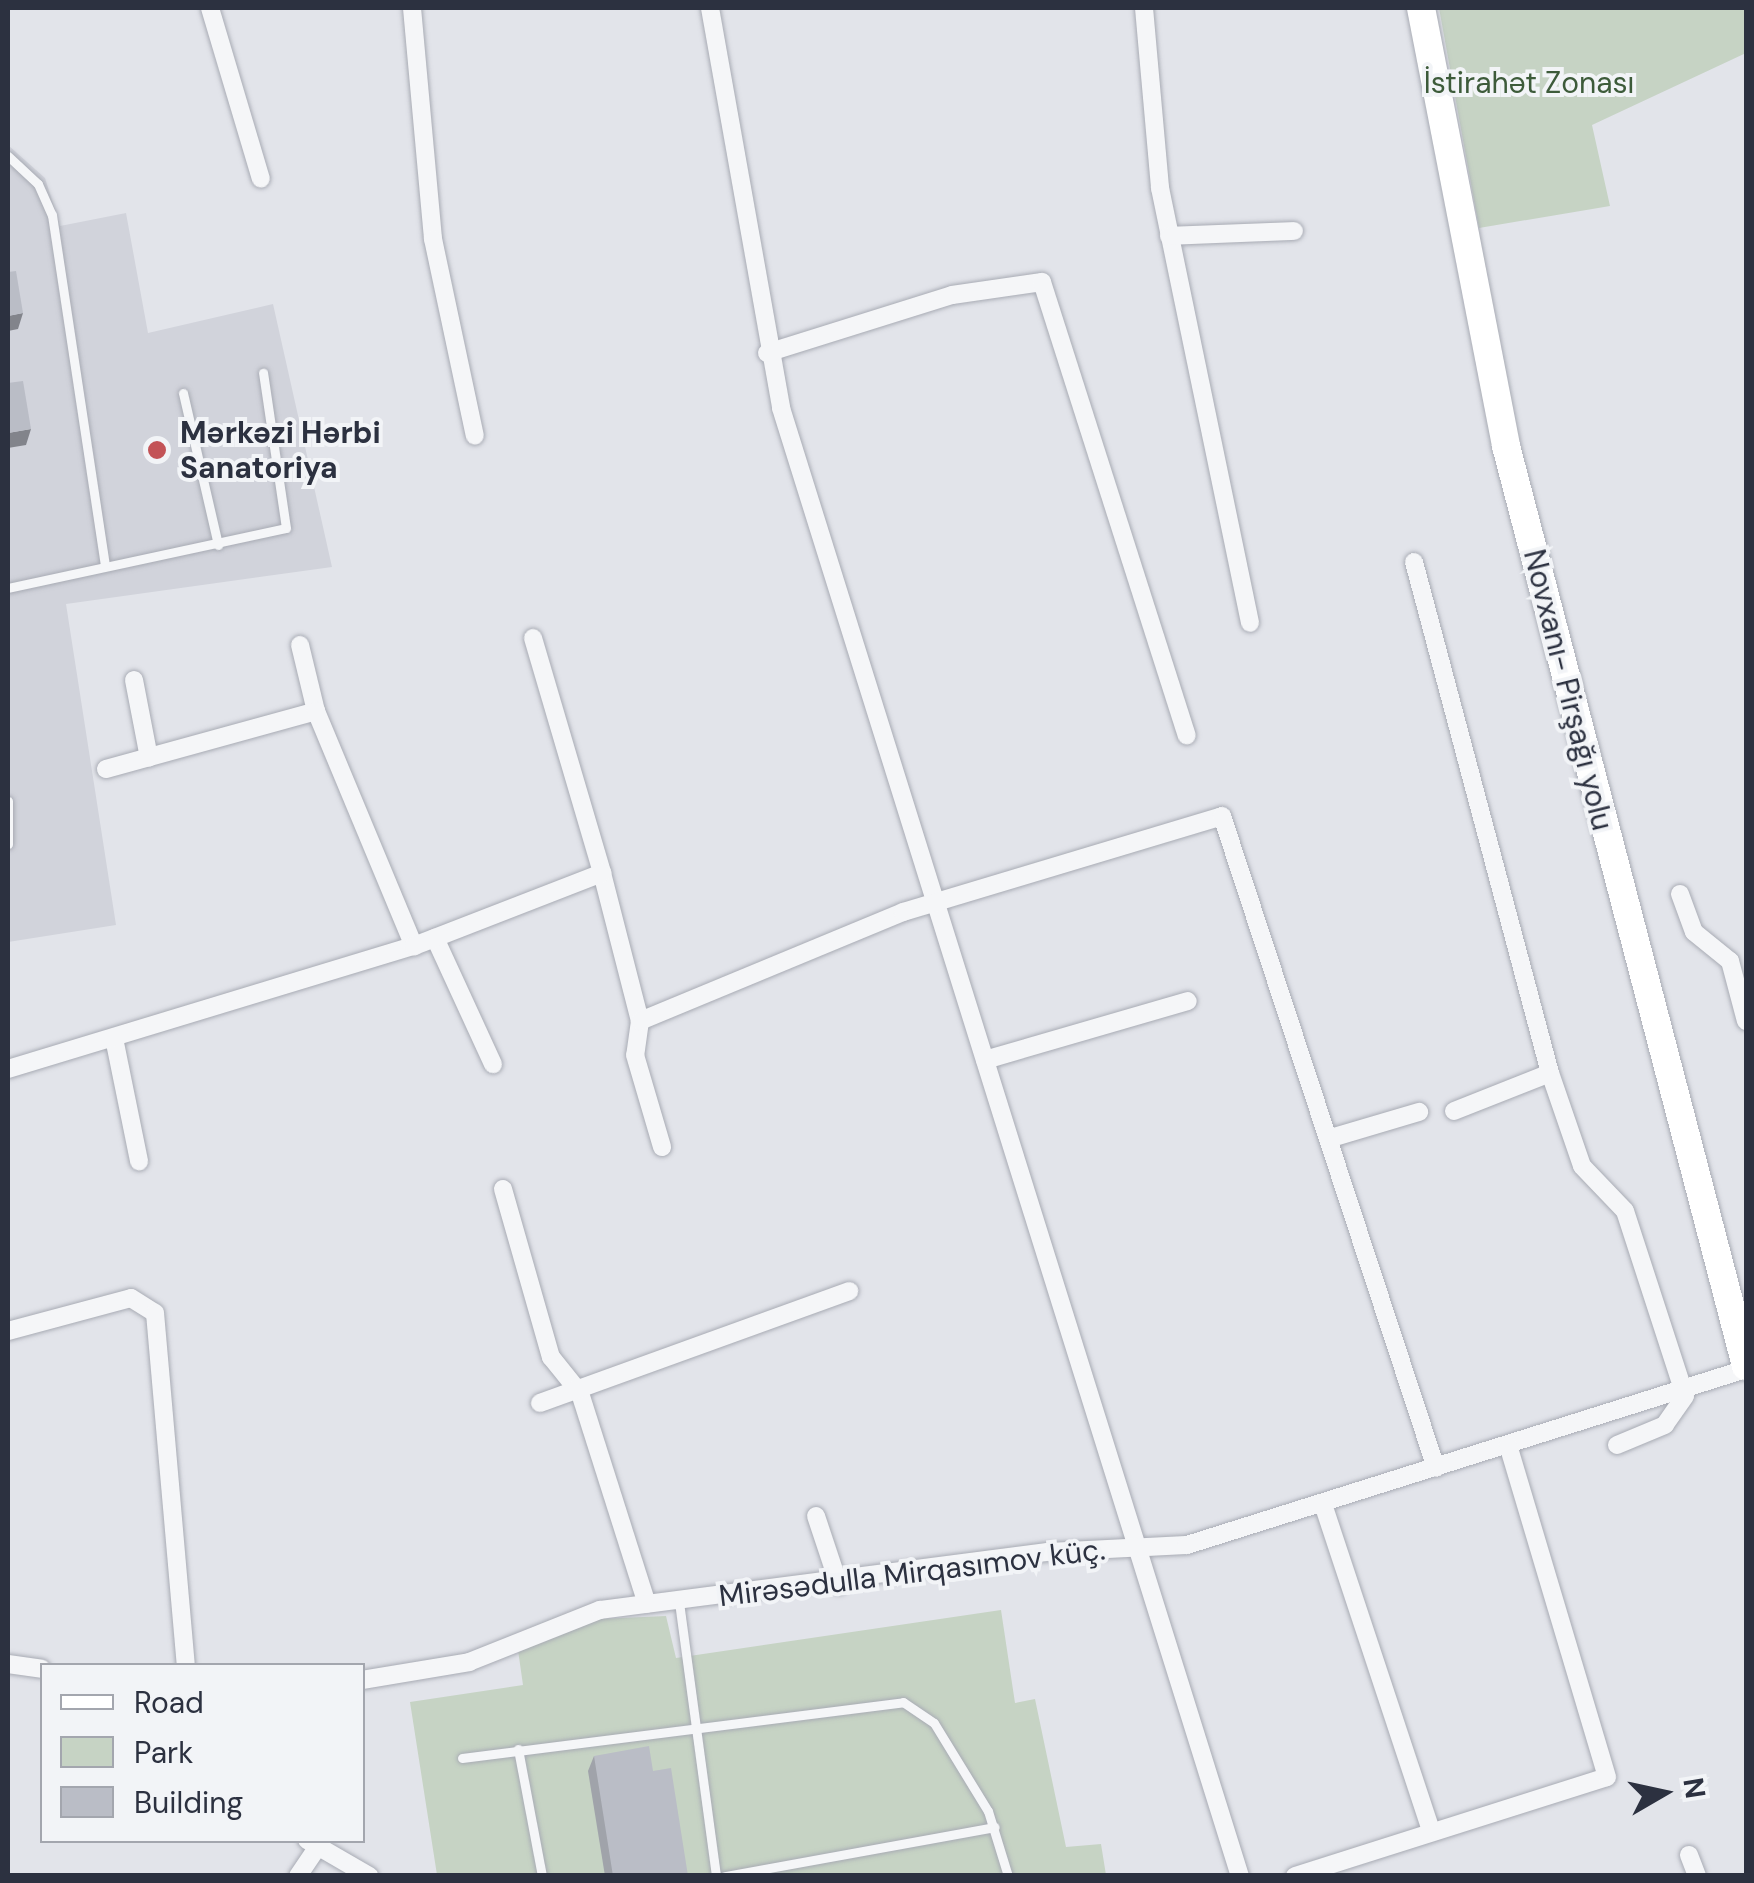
<!DOCTYPE html>
<meta charset="utf-8">
<style>
body{margin:0}
#map{position:relative;width:1754px;height:1883px;overflow:hidden;background:#e2e4ea;font-family:"DM Sans",sans-serif}
div>[style]{position:absolute}
.built>*{inset:0;background:#d1d3db}
.green>*{inset:0;background:#c6d3c4}
.roads{filter:drop-shadow(0 0 2px #a8abb4) drop-shadow(0 0 2px #a8abb4)}
.lane>*{height:9px;margin:-4.5px;padding:0 4.5px;transform-origin:4.5px;border-radius:4.5px;background:#f5f6f8}
.street>*{height:18px;margin:-9px;padding:0 9px;transform-origin:9px;border-radius:9px;background:#f5f6f8}
.primary>*{height:28px;margin:-14px;padding:0 14px;transform-origin:14px;border-radius:14px;background:#fff}
.wall>*{inset:0;background:#a0a3aa}
.shaded-wall>*{inset:0;background:#82848b}
.building>*{inset:0;background:#babdc6}
.dots>*{width:28px;height:28px;translate:-50% -50%;box-sizing:border-box;border:5px solid #f2f4f7;border-radius:50%}
span{translate:-50% -50%;white-space:nowrap;text-align:center;line-height:1.15;-webkit-text-stroke:8px #f2f4f7;paint-order:stroke}
.park-label{font-size:30px;color:#3d5b3a}
.poi-label{font-size:30px;color:#2c3140;font-weight:700}
.left{translate:0 -50%;text-align:left}
.street-label{font-size:30px;color:#2c3140}
.frame{position:absolute;inset:0;border:10px solid #2c3140;pointer-events:none}
.legend{position:absolute;left:40px;top:1663px;width:325px;height:180px;box-sizing:border-box;background:#f2f4f7;border:2px solid #a3a6ae;margin:0;padding:12px 18px;list-style:none;font-size:30px;color:#2c3140}
.legend li{display:flex;align-items:center;gap:20px;height:50px}
.legend b{width:50px;border:2px solid #a3a6ae}
.north{position:absolute;left:1614px;top:1743px;width:100px;height:100px;-webkit-text-stroke:8px #f2f4f7;paint-order:stroke;rotate:81deg;font-size:28px;font-weight:700;line-height:40px;text-align:center;color:#2c3140}
.north::after{content:'';display:block;margin:auto;width:35px;height:45px;background:#2c3140;clip-path:polygon(50% 0,100% 100%,50% 72%,0 100%)}
</style>
<div id="map">
<div class="built">
<i style="clip-path:polygon(8px 145px,45px 178px,60px 226px,126px 213px,148px 333px,273px 304px,332px 567px,66px 604px,116px 925px,8px 942px)"></i>
</div>
<div class="green">
<i style="clip-path:polygon(1439px 8px,1746px 8px,1746px 53px,1592px 125px,1610px 206px,1479px 228px)"></i>
<i style="clip-path:polygon(1001px 1610px,1015px 1703px,1035px 1699px,1066px 1847px,1101px 1844px,1106px 1875px,437px 1875px,410px 1702px,523px 1685px,518px 1650px,598px 1619px,666px 1616px,676px 1658px)"></i>
</div>
<div class="roads">
<div class="lane">
<i style="left:8px;top:156px;width:41px;rotate:43deg"></i>
<i style="left:38px;top:184px;width:34px;rotate:66deg"></i>
<i style="left:52px;top:215px;width:355px;rotate:81.4deg"></i>
<i style="left:183px;top:393px;width:156px;rotate:77deg"></i>
<i style="left:8px;top:588px;width:284px;rotate:-12.2deg"></i>
<i style="left:286px;top:528px;width:157px;rotate:-98.4deg"></i>
<i style="left:8px;top:801px;width:43px;rotate:90deg"></i>
<i style="left:679px;top:1602px;width:276px;rotate:82.3deg"></i>
<i style="left:518px;top:1749px;width:129px;rotate:79.3deg"></i>
<i style="left:462px;top:1758px;width:445px;rotate:-7.2deg"></i>
<i style="left:903px;top:1702px;width:37px;rotate:34deg"></i>
<i style="left:934px;top:1723px;width:103px;rotate:58.5deg"></i>
<i style="left:988px;top:1811px;width:68px;rotate:72.9deg"></i>
<i style="left:725px;top:1876px;width:274px;rotate:-10.3deg"></i>
</div>
<div class="street">
<i style="left:210px;top:8px;width:178px;rotate:73.4deg"></i>
<i style="left:412px;top:8px;width:232px;rotate:84.8deg"></i>
<i style="left:433px;top:239px;width:201px;rotate:78deg"></i>
<i style="left:710px;top:8px;width:406px;rotate:79.9deg"></i>
<i style="left:781px;top:408px;width:1538px;rotate:72.64deg"></i>
<i style="left:1144px;top:8px;width:181px;rotate:84.9deg"></i>
<i style="left:1160px;top:188px;width:444px;rotate:78.3deg"></i>
<i style="left:1169px;top:236px;width:125px;rotate:-2.3deg"></i>
<i style="left:767px;top:353px;width:194px;rotate:-17.4deg"></i>
<i style="left:952px;top:295px;width:91px;rotate:-8.2deg"></i>
<i style="left:1042px;top:282px;width:476px;rotate:72.3deg"></i>
<i style="left:1414px;top:562px;width:529px;rotate:75.1deg"></i>
<i style="left:1550px;top:1073px;width:98px;rotate:71deg"></i>
<i style="left:1582px;top:1166px;width:62px;rotate:46.3deg"></i>
<i style="left:1625px;top:1211px;width:194px;rotate:72deg"></i>
<i style="left:1685px;top:1396px;width:35px;rotate:125deg"></i>
<i style="left:1665px;top:1425px;width:52px;rotate:157.4deg"></i>
<i style="left:533px;top:638px;width:245px;rotate:73.6deg"></i>
<i style="left:602px;top:873px;width:153px;rotate:75.6deg"></i>
<i style="left:640px;top:1021px;width:34px;rotate:98deg"></i>
<i style="left:635px;top:1055px;width:96px;rotate:73.6deg"></i>
<i style="left:300px;top:645px;width:68px;rotate:76.4deg"></i>
<i style="left:134px;top:680px;width:79px;rotate:79.1deg"></i>
<i style="left:106px;top:769px;width:218px;rotate:-15.4deg"></i>
<i style="left:316px;top:711px;width:255px;rotate:67.4deg"></i>
<i style="left:1680px;top:894px;width:40px;rotate:69.8deg"></i>
<i style="left:1694px;top:932px;width:46px;rotate:38.9deg"></i>
<i style="left:1730px;top:961px;width:62px;rotate:75.1deg"></i>
<i style="left:435px;top:938px;width:139px;rotate:65.3deg"></i>
<i style="left:640px;top:1021px;width:285px;rotate:-22.5deg"></i>
<i style="left:903px;top:912px;width:333px;rotate:-16.7deg"></i>
<i style="left:1222px;top:816px;width:686px;rotate:71.83deg"></i>
<i style="left:114px;top:1038px;width:126px;rotate:78.5deg"></i>
<i style="left:985px;top:1060px;width:211px;rotate:-16.2deg"></i>
<i style="left:8px;top:1069px;width:424px;rotate:-16.9deg"></i>
<i style="left:414px;top:946px;width:202px;rotate:-21.2deg"></i>
<i style="left:1454px;top:1111px;width:103px;rotate:-21.6deg"></i>
<i style="left:1331px;top:1138px;width:92px;rotate:-16.5deg"></i>
<i style="left:503px;top:1189px;width:175px;rotate:74.1deg"></i>
<i style="left:551px;top:1357px;width:46px;rotate:51.1deg"></i>
<i style="left:580px;top:1393px;width:221px;rotate:72.4deg"></i>
<i style="left:8px;top:1331px;width:127px;rotate:-15deg"></i>
<i style="left:131px;top:1298px;width:28px;rotate:32deg"></i>
<i style="left:155px;top:1313px;width:354px;rotate:85deg"></i>
<i style="left:540px;top:1403px;width:329px;rotate:-19.9deg"></i>
<i style="left:1323px;top:1504px;width:343px;rotate:71.7deg"></i>
<i style="left:816px;top:1516px;width:73px;rotate:71.6deg"></i>
<i style="left:8px;top:1664px;width:34px;rotate:8deg"></i>
<i style="left:362px;top:1680px;width:109px;rotate:-9.5deg"></i>
<i style="left:469px;top:1662px;width:141px;rotate:-21.7deg"></i>
<i style="left:600px;top:1610px;width:452px;rotate:-7.4deg"></i>
<i style="left:1048px;top:1552px;width:139px;rotate:-2.9deg"></i>
<i style="left:1187px;top:1545px;width:586px;rotate:-17.48deg"></i>
<i style="left:307px;top:1840px;width:72px;rotate:30.1deg"></i>
<i style="left:1689px;top:1855px;width:22px;rotate:69deg"></i>
<i style="left:298px;top:1876px;width:32px;rotate:-56deg"></i>
<i style="left:1295px;top:1876px;width:327px;rotate:-17.6deg"></i>
<i style="left:1607px;top:1777px;width:346px;rotate:-106.6deg"></i>
</div>
<div class="primary">
<i style="left:1421px;top:8px;width:446px;rotate:79deg"></i>
<i style="left:1506px;top:446px;width:951px;rotate:75.38deg"></i>
</div>
</div>
<div class="wall">
<i style="clip-path:polygon(594px 1756px,653px 1771px,688px 1876px,605px 1876px,588px 1771px)"></i>
</div>
<div class="shaded-wall">
<i style="clip-path:polygon(23px 313px,18px 329px,8px 331px,8px 316px)"></i>
<i style="clip-path:polygon(31px 429px,26px 445px,8px 448px,8px 433px)"></i>
</div>
<div class="building">
<i style="clip-path:polygon(16px 271px,23px 313px,8px 316px,8px 272px)"></i>
<i style="clip-path:polygon(23px 381px,31px 429px,8px 433px,8px 383px)"></i>
<i style="clip-path:polygon(649px 1746px,653px 1771px,671px 1768px,688px 1876px,613px 1876px,594px 1756px)"></i>
</div>
<div class="dots">
<i style="left:157px;top:450px;background:#c35357"></i>
</div>
<div class="park-label">
<span style="left:1529px;top:83px">İstirahət Zonası</span>
</div>
<div class="poi-label">
<span class="left" style="left:180px;top:450px">Mərkəzi Hərbi<br>Sanatoriya</span>
</div>
<div class="street-label">
<span style="left:1568px;top:690px;rotate:76deg">Novxanı- Pirşağı yolu</span>
<span style="left:912px;top:1573px;rotate:-7deg">Mirəsədulla Mirqasımov küç.</span>
</div>
<div class="frame"></div>
<ul class="legend">
<li><b style="height:12px;background:#fff"></b>Road</li>
<li><b style="height:28px;background:#c6d3c4"></b>Park</li>
<li><b style="height:28px;background:#babdc6"></b>Building</li>
</ul>
<div class="north">N</div>
</div>
